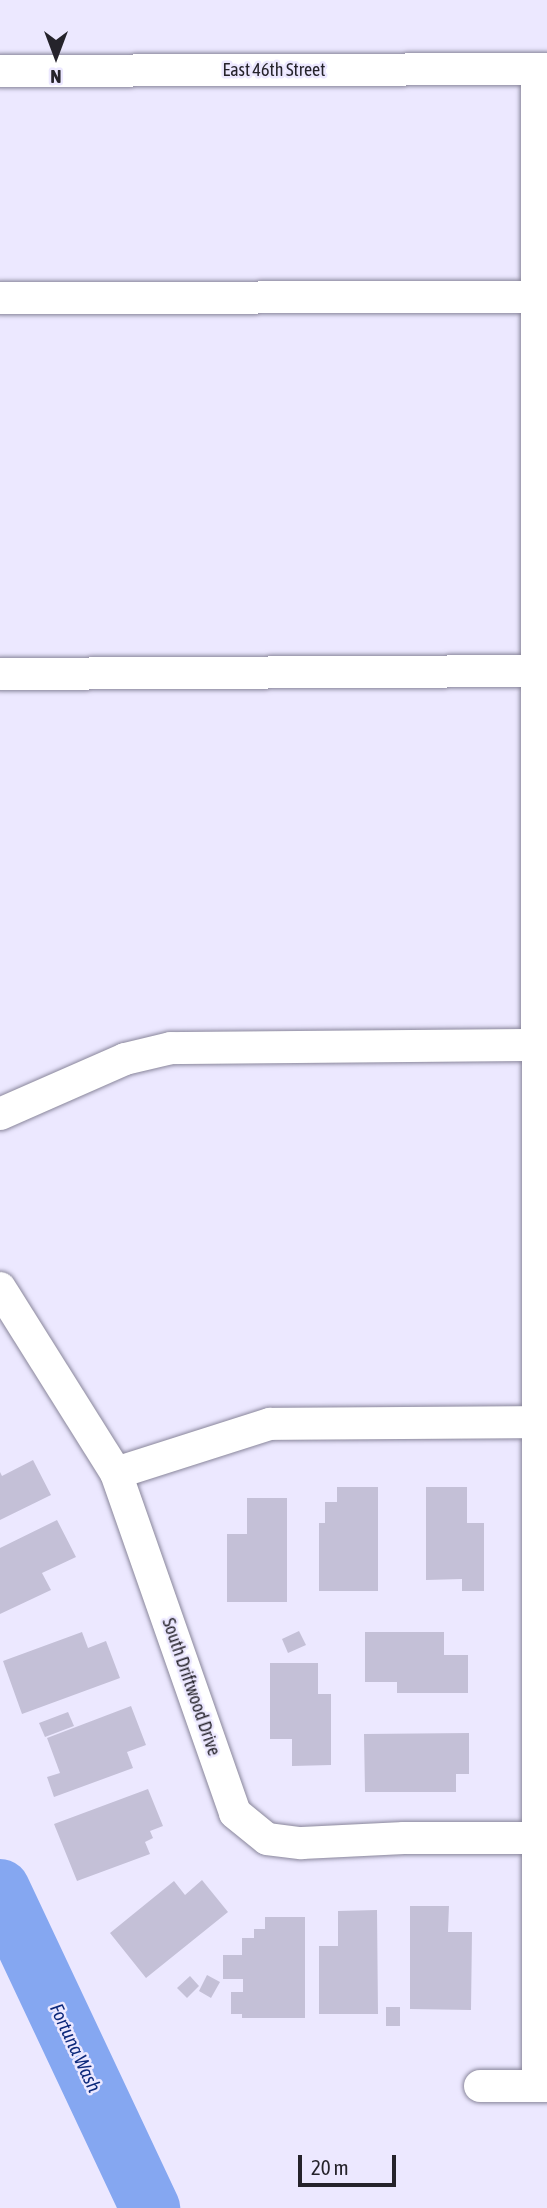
<!DOCTYPE html>
<style>
body{margin:0}
#map{position:relative;width:547px;height:2208px;overflow:hidden;background:#ece8ff;font-family:"Asap Condensed",sans-serif}
div>[style]{position:absolute}
.river>*{height:60px;margin:-30px;padding:0 30px;transform-origin:30px;border-radius:30px;background:#85a7f1}
.building>*{inset:0;background:#c4c0d7}
.roads{filter:drop-shadow(0 0 2px #89869b) drop-shadow(0 0 2px #89869b)}
.street>*{height:32px;margin:-16px;padding:0 16px;transform-origin:16px;border-radius:16px;background:#fff}
span{translate:-50% -50%;white-space:nowrap;text-align:center;line-height:1.15;-webkit-text-stroke:5px #ece8ff;paint-order:stroke}
.street-label{font-size:18px;color:#25232b}
.water-label{font-size:19px;color:#0d297b;font-style:italic}
.north{position:absolute;left:21px;top:21px;width:70px;height:70px;-webkit-text-stroke:5px #ece8ff;paint-order:stroke;rotate:180deg;font-size:19px;font-weight:700;line-height:28px;text-align:center;color:#25232b}
.north::after{content:'';display:block;margin:auto;width:24px;height:32px;background:#25232b;clip-path:polygon(50% 0,100% 100%,50% 72%,0 100%)}
.scale{position:absolute;left:298px;top:2155px;width:98px;height:32px;box-sizing:border-box;border:4px solid #25232b;border-top:0;padding-left:9px;font-size:21px;line-height:24px;white-space:nowrap;color:#25232b;-webkit-text-stroke:5px #ece8ff;paint-order:stroke}
</style>
<div id="map">
<div class="river">
<i style="left:0;top:1889px;width:353px;rotate:64.8deg"></i>
</div>
<div class="building">
<i style="clip-path:polygon(33px 1460px,51px 1495px,0 1520px,0 1472px,2px 1476px)"></i>
<i style="clip-path:polygon(337px 1487px,378px 1487px,378px 1591px,319px 1591px,319px 1523px,325px 1523px,325px 1502px,337px 1502px)"></i>
<i style="clip-path:polygon(426px 1487px,467px 1487px,467px 1523px,484px 1523px,484px 1591px,462px 1591px,462px 1579px,426px 1580px)"></i>
<i style="clip-path:polygon(247px 1498px,287px 1498px,287px 1602px,227px 1602px,227px 1534px,247px 1534px)"></i>
<i style="clip-path:polygon(57px 1520px,76px 1557px,42px 1573px,51px 1590px,0 1614px,0 1548px)"></i>
<i style="clip-path:polygon(299px 1631px,306px 1645px,288px 1653px,282px 1639px)"></i>
<i style="clip-path:polygon(82px 1632px,88px 1648px,106px 1641px,120px 1678px,22px 1714px,3px 1661px)"></i>
<i style="clip-path:polygon(365px 1632px,444px 1632px,444px 1655px,468px 1655px,468px 1693px,397px 1693px,397px 1682px,365px 1682px)"></i>
<i style="clip-path:polygon(270px 1663px,318px 1663px,318px 1694px,331px 1694px,331px 1765px,292px 1766px,292px 1739px,270px 1739px)"></i>
<i style="clip-path:polygon(131px 1706px,146px 1745px,127px 1752px,133px 1768px,54px 1797px,47px 1777px,60px 1773px,47px 1738px)"></i>
<i style="clip-path:polygon(68px 1712px,74px 1726px,45px 1737px,39px 1723px)"></i>
<i style="clip-path:polygon(469px 1733px,469px 1774px,456px 1774px,456px 1792px,365px 1792px,364px 1734px)"></i>
<i style="clip-path:polygon(148px 1789px,163px 1826px,150px 1831px,153px 1838px,145px 1842px,150px 1854px,77px 1881px,54px 1824px)"></i>
<i style="clip-path:polygon(202px 1880px,228px 1912px,146px 1978px,110px 1933px,174px 1881px,185px 1895px)"></i>
<i style="clip-path:polygon(410px 1906px,449px 1906px,448px 1932px,472px 1932px,471px 2010px,410px 2009px)"></i>
<i style="clip-path:polygon(377px 1910px,378px 2014px,319px 2014px,319px 1946px,338px 1946px,338px 1911px)"></i>
<i style="clip-path:polygon(265px 1917px,305px 1917px,305px 2018px,242px 2018px,242px 2014px,231px 2014px,231px 1992px,243px 1992px,243px 1979px,223px 1979px,223px 1955px,242px 1955px,242px 1938px,254px 1938px,254px 1929px,265px 1929px)"></i>
<i style="clip-path:polygon(207px 1975px,220px 1982px,211px 1998px,199px 1991px)"></i>
<i style="clip-path:polygon(190px 1976px,199px 1986px,187px 1998px,177px 1988px)"></i>
<i style="clip-path:polygon(386px 2007px,400px 2007px,400px 2026px,386px 2026px)"></i>
</div>
<div class="roads">
<div class="street">
<i style="left:537px;top:70px;width:2016px;rotate:89.97deg"></i>
<i style="left:0;top:71px;width:547px;rotate:-0.21deg"></i>
<i style="left:0;top:298px;width:537px;rotate:-0.11deg"></i>
<i style="left:0;top:674px;width:537px;rotate:-0.32deg"></i>
<i style="left:0;top:1114px;width:137px;rotate:-23.7deg"></i>
<i style="left:125px;top:1059px;width:47px;rotate:-13.4deg"></i>
<i style="left:171px;top:1048px;width:366px;rotate:-0.5deg"></i>
<i style="left:0;top:1288px;width:218px;rotate:57.9deg"></i>
<i style="left:116px;top:1473px;width:360px;rotate:70.7deg"></i>
<i style="left:235px;top:1813px;width:41px;rotate:39.1deg"></i>
<i style="left:267px;top:1839px;width:35px;rotate:7deg"></i>
<i style="left:302px;top:1843px;width:102px;rotate:-2.8deg"></i>
<i style="left:404px;top:1838px;width:134px"></i>
<i style="left:116px;top:1473px;width:162px;rotate:-17.7deg"></i>
<i style="left:270px;top:1424px;width:268px;rotate:-0.4deg"></i>
<i style="left:480px;top:2086px;width:67px"></i>
</div>
</div>
<div class="street-label">
<span style="left:274px;top:70px">East 46th Street</span>
<span style="left:191px;top:1687px;rotate:71deg">South Driftwood Drive</span>
</div>
<div class="water-label">
<span style="left:75px;top:2048px;rotate:65deg">Fortuna Wash</span>
</div>
<div class="north">N</div>
<div class="scale">20 m</div>
</div>
